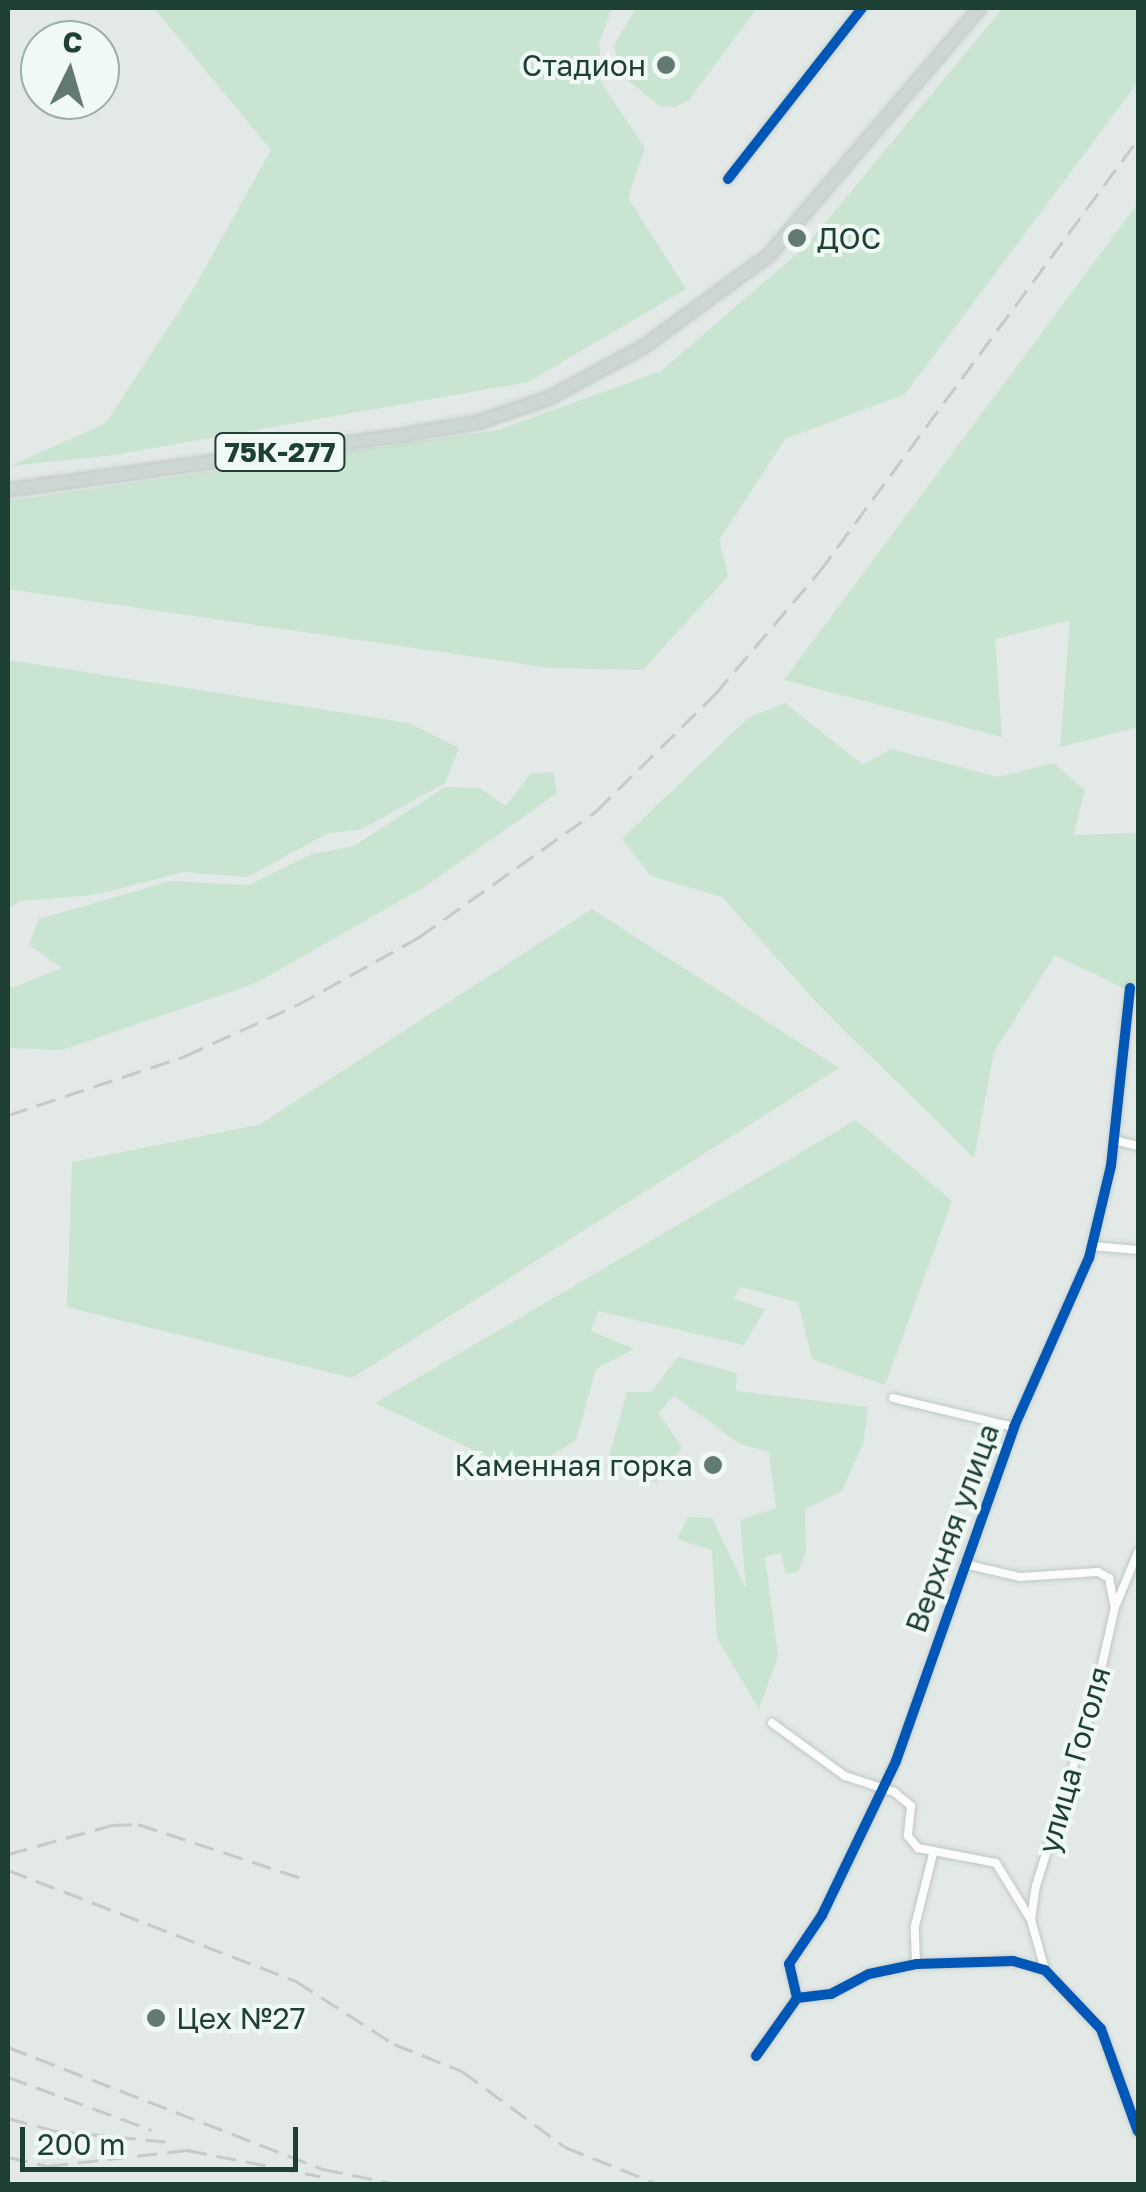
<!DOCTYPE html>
<meta charset="utf-8">
<style>
body{margin:0}
#map{position:relative;width:1146px;height:2192px;overflow:hidden;background:#e2e9e6;font-family:"Golos Text",sans-serif}
div>[style]{position:absolute}
.green>*{inset:0;background:#c9e4d0}
.roads{filter:drop-shadow(0 0 2px #bfc6c3) drop-shadow(0 0 2px #bfc6c3)}
.street>*{height:8px;margin:-4px;padding:0 4px;transform-origin:4px;border-radius:4px;background:#fbfcfb}
.primary>*{height:12px;margin:-6px;padding:0 6px;transform-origin:6px;border-radius:6px;background:#ccd6d2}
.rail>*{height:2.5px;margin-top:-1.25px;transform-origin:0;background:repeating-linear-gradient(90deg,#c6cac9 0 20px,transparent 0 30px)}
.cycleway>*{height:10px;margin:-5px;padding:0 5px;transform-origin:5px;border-radius:5px;background:#0057b8}
.dots>*{width:28px;height:28px;translate:-50% -50%;box-sizing:border-box;border:5px solid #f0f9f4;border-radius:50%}
span{translate:-50% -50%;white-space:nowrap;text-align:center;line-height:1.15;-webkit-text-stroke:8px #f0f9f4;paint-order:stroke}
.shield-label span{padding:2px 8px;background:#f0f9f4;border:2px solid;border-radius:8px;-webkit-text-stroke-width:0}
.shield-label{font-size:28px;color:#1e3f34;font-weight:700}
.poi-label{font-size:30px;color:#1e3f34}
.right{translate:-100% -50%;text-align:right}
.left{translate:0 -50%;text-align:left}
.street-label{font-size:30px;color:#1e3f34}
.frame{position:absolute;inset:0;border:10px solid #1e3f34;pointer-events:none}
.north{position:absolute;left:20px;top:20px;width:100px;height:100px;box-sizing:border-box;background:#f0f9f4;border:2px solid #9cafa7;border-radius:50%;rotate:5deg;font-size:28px;font-weight:700;line-height:40px;text-align:center;color:#1e3f34}
.north::after{content:'';display:block;margin:auto;width:35px;height:45px;background:#637a72;clip-path:polygon(50% 0,100% 100%,50% 72%,0 100%)}
.scale{position:absolute;left:20px;top:2127px;width:278px;height:45px;box-sizing:border-box;border:5px solid #1e3f34;border-top:0;padding-left:12px;font-size:30px;line-height:35px;white-space:nowrap;color:#1e3f34;-webkit-text-stroke:8px #f0f9f4;paint-order:stroke}
</style>
<div id="map">
<div class="green">
<i style="clip-path:polygon(154px 8px,612px 8px,599px 43px,602px 84px,645px 148px,628px 198px,686px 289px,528px 382px,114px 455px,10px 466px,106px 423px,194px 288px,271px 150px)"></i>
<i style="clip-path:polygon(636px 8px,757px 8px,689px 100px,675px 107px,660px 106px,620px 74px,614px 45px)"></i>
<i style="clip-path:polygon(1003px 8px,1138px 8px,1138px 82px,905px 394px,785px 439px,719px 540px,728px 576px,643px 670px,551px 668px,8px 589px,8px 501px,498px 430px,661px 371px,805px 247px)"></i>
<i style="clip-path:polygon(1138px 203px,1138px 727px,1060px 747px,1070px 620px,995px 639px,1002px 737px,784px 680px)"></i>
<i style="clip-path:polygon(8px 660px,409px 723px,459px 748px,445px 783px,360px 830px,328px 833px,247px 877px,184px 872px,94px 895px,20px 901px,8px 910px)"></i>
<i style="clip-path:polygon(785px 703px,863px 765px,891px 749px,998px 777px,1053px 763px,1085px 790px,1073px 835px,1138px 833px,1138px 995px,1055px 955px,994px 1052px,974px 1158px,817px 1003px,722px 897px,651px 876px,622px 839px,748px 718px)"></i>
<i style="clip-path:polygon(553px 772px,557px 793px,426px 886px,256px 983px,62px 1050px,8px 1048px,8px 981px,12px 988px,62px 968px,29px 945px,39px 919px,171px 881px,249px 885px,312px 854px,354px 846px,445px 787px,479px 788px,506px 806px,530px 774px)"></i>
<i style="clip-path:polygon(592px 909px,839px 1068px,352px 1378px,67px 1307px,72px 1162px,259px 1125px)"></i>
<i style="clip-path:polygon(856px 1120px,952px 1201px,885px 1385px,812px 1359px,798px 1302px,740px 1287px,734px 1299px,765px 1309px,744px 1345px,598px 1311px,591px 1331px,634px 1349px,596px 1369px,576px 1440px,523px 1474px,375px 1403px)"></i>
<i style="clip-path:polygon(678px 1357px,737px 1373px,736px 1391px,868px 1407px,863px 1444px,842px 1491px,805px 1509px,806px 1552px,798px 1572px,786px 1574px,781px 1553px,765px 1557px,778px 1656px,759px 1709px,717px 1638px,712px 1550px,677px 1539px,688px 1517px,712px 1518px,746px 1589px,740px 1520px,776px 1508px,769px 1452px,740px 1444px,674px 1396px,658px 1413px,682px 1447px,656px 1482px,606px 1468px,627px 1392px,651px 1392px)"></i>
</div>
<div class="roads">
<div class="street">
<i style="left:728px;top:179px;width:217px;rotate:-51.9deg"></i>
<i style="left:1114px;top:1140px;width:25px;rotate:14deg"></i>
<i style="left:1092px;top:1246px;width:46px;rotate:5deg"></i>
<i style="left:893px;top:1398px;width:124px;rotate:13.5deg"></i>
<i style="left:964px;top:1564px;width:57px;rotate:13.1deg"></i>
<i style="left:1020px;top:1577px;width:78px;rotate:-3.7deg"></i>
<i style="left:1098px;top:1572px;width:13px;rotate:29deg"></i>
<i style="left:1109px;top:1578px;width:26px;rotate:79deg"></i>
<i style="left:772px;top:1723px;width:90px;rotate:36deg"></i>
<i style="left:845px;top:1776px;width:52px;rotate:18.1deg"></i>
<i style="left:894px;top:1792px;width:22px;rotate:39deg"></i>
<i style="left:911px;top:1806px;width:30px;rotate:96deg"></i>
<i style="left:908px;top:1836px;width:16px;rotate:50deg"></i>
<i style="left:918px;top:1848px;width:79px;rotate:10.9deg"></i>
<i style="left:996px;top:1863px;width:67px;rotate:58.4deg"></i>
<i style="left:916px;top:1964px;width:38px;rotate:-92deg"></i>
<i style="left:915px;top:1926px;width:74px;rotate:-76deg"></i>
<i style="left:1045px;top:1970px;width:52px;rotate:-105.6deg"></i>
<i style="left:1031px;top:1920px;width:34px;rotate:-82deg"></i>
<i style="left:1036px;top:1886px;width:199px;rotate:-72.7deg"></i>
<i style="left:1095px;top:1696px;width:91px;rotate:-77.3deg"></i>
<i style="left:1115px;top:1607px;width:60px;rotate:-67.3deg"></i>
<i style="left:797px;top:1998px;width:34px;rotate:-7deg"></i>
<i style="left:831px;top:1994px;width:43px;rotate:-27.8deg"></i>
<i style="left:869px;top:1974px;width:48px;rotate:-12deg"></i>
<i style="left:916px;top:1964px;width:97px;rotate:-1.8deg"></i>
<i style="left:1013px;top:1961px;width:33px;rotate:16deg"></i>
<i style="left:1045px;top:1970px;width:81px;rotate:46.5deg"></i>
<i style="left:1101px;top:2029px;width:109px;rotate:70.2deg"></i>
<i style="left:756px;top:2056px;width:71px;rotate:-54.7deg"></i>
<i style="left:797px;top:1998px;width:35px;rotate:-103deg"></i>
<i style="left:789px;top:1964px;width:59px;rotate:-56deg"></i>
<i style="left:822px;top:1915px;width:171px;rotate:-64.3deg"></i>
<i style="left:896px;top:1761px;width:354px;rotate:-70.5deg"></i>
<i style="left:1014px;top:1427px;width:185px;rotate:-66.1deg"></i>
<i style="left:1089px;top:1258px;width:95px;rotate:-76.6deg"></i>
<i style="left:1111px;top:1166px;width:179px;rotate:-83.9deg"></i>
</div>
<div class="primary">
<i style="left:8px;top:490px;width:405px;rotate:-7.9deg"></i>
<i style="left:409px;top:434px;width:71px;rotate:-9.7deg"></i>
<i style="left:479px;top:422px;width:74px;rotate:-18.9deg"></i>
<i style="left:549px;top:398px;width:107px;rotate:-28.5deg"></i>
<i style="left:643px;top:347px;width:155px;rotate:-36.1deg"></i>
<i style="left:768px;top:256px;width:326px;rotate:-49.5deg"></i>
</div>
</div>
<div class="rail">
<i style="left:8px;top:1115px;width:187px;rotate:-18.4deg"></i>
<i style="left:185px;top:1056px;width:123px;rotate:-24.5deg"></i>
<i style="left:297px;top:1005px;width:140px;rotate:-29.1deg"></i>
<i style="left:419px;top:937px;width:217px;rotate:-35.4deg"></i>
<i style="left:596px;top:811px;width:167px;rotate:-44.5deg"></i>
<i style="left:715px;top:694px;width:160px;rotate:-49.6deg"></i>
<i style="left:819px;top:572px;width:538px;rotate:-53.62deg"></i>
<i style="left:8px;top:1854px;width:108px;rotate:-15.6deg"></i>
<i style="left:112px;top:1825px;width:26px;rotate:-2deg"></i>
<i style="left:138px;top:1824px;width:172px;rotate:18.3deg"></i>
<i style="left:8px;top:1870px;width:309px;rotate:21.1deg"></i>
<i style="left:296px;top:1981px;width:117px;rotate:32.7deg"></i>
<i style="left:394px;top:2044px;width:73px;rotate:21.7deg"></i>
<i style="left:462px;top:2071px;width:128px;rotate:36.4deg"></i>
<i style="left:565px;top:2147px;width:100px;rotate:21.7deg"></i>
<i style="left:8px;top:2047px;width:338px;rotate:21.2deg"></i>
<i style="left:323px;top:2169px;width:76px;rotate:11.5deg"></i>
<i style="left:8px;top:2077px;width:153px;rotate:20.2deg"></i>
<i style="left:8px;top:2118px;width:50px;rotate:15.2deg"></i>
<i style="left:56px;top:2131px;width:115px;rotate:5.5deg"></i>
<i style="left:8px;top:2157px;width:41px;rotate:12.7deg"></i>
<i style="left:48px;top:2166px;width:140px;rotate:-6.6deg"></i>
<i style="left:187px;top:2150px;width:136px;rotate:11.1deg"></i>
</div>
<div class="cycleway">
<i style="left:728px;top:179px;width:217px;rotate:-51.9deg"></i>
<i style="left:797px;top:1998px;width:34px;rotate:-7deg"></i>
<i style="left:831px;top:1994px;width:43px;rotate:-27.8deg"></i>
<i style="left:869px;top:1974px;width:48px;rotate:-12deg"></i>
<i style="left:916px;top:1964px;width:97px;rotate:-1.8deg"></i>
<i style="left:1013px;top:1961px;width:33px;rotate:16deg"></i>
<i style="left:1045px;top:1970px;width:81px;rotate:46.5deg"></i>
<i style="left:1101px;top:2029px;width:109px;rotate:70.2deg"></i>
<i style="left:756px;top:2056px;width:71px;rotate:-54.7deg"></i>
<i style="left:797px;top:1998px;width:35px;rotate:-103deg"></i>
<i style="left:789px;top:1964px;width:59px;rotate:-56deg"></i>
<i style="left:822px;top:1915px;width:171px;rotate:-64.3deg"></i>
<i style="left:896px;top:1761px;width:354px;rotate:-70.5deg"></i>
<i style="left:1014px;top:1427px;width:185px;rotate:-66.1deg"></i>
<i style="left:1089px;top:1258px;width:95px;rotate:-76.6deg"></i>
<i style="left:1111px;top:1166px;width:179px;rotate:-83.9deg"></i>
</div>
<div class="dots">
<i style="left:666px;top:65px;background:#637a72"></i>
<i style="left:797px;top:238px;background:#637a72"></i>
<i style="left:713px;top:1465px;background:#637a72"></i>
<i style="left:156px;top:2018px;background:#637a72"></i>
</div>
<div class="shield-label">
<span style="left:280px;top:452px">75К-277</span>
</div>
<div class="poi-label">
<span class="right" style="left:646px;top:65px">Стадион</span>
<span class="left" style="left:817px;top:238px">ДОС</span>
<span class="right" style="left:693px;top:1465px">Каменная горка</span>
<span class="left" style="left:176px;top:2018px">Цех №27</span>
</div>
<div class="street-label">
<span style="left:952px;top:1528px;rotate:-70deg">Верхняя улица</span>
<span style="left:1074px;top:1760px;rotate:-74deg">улица Гоголя</span>
</div>
<div class="frame"></div>
<div class="north">С</div>
<div class="scale">200 m</div>
</div>
